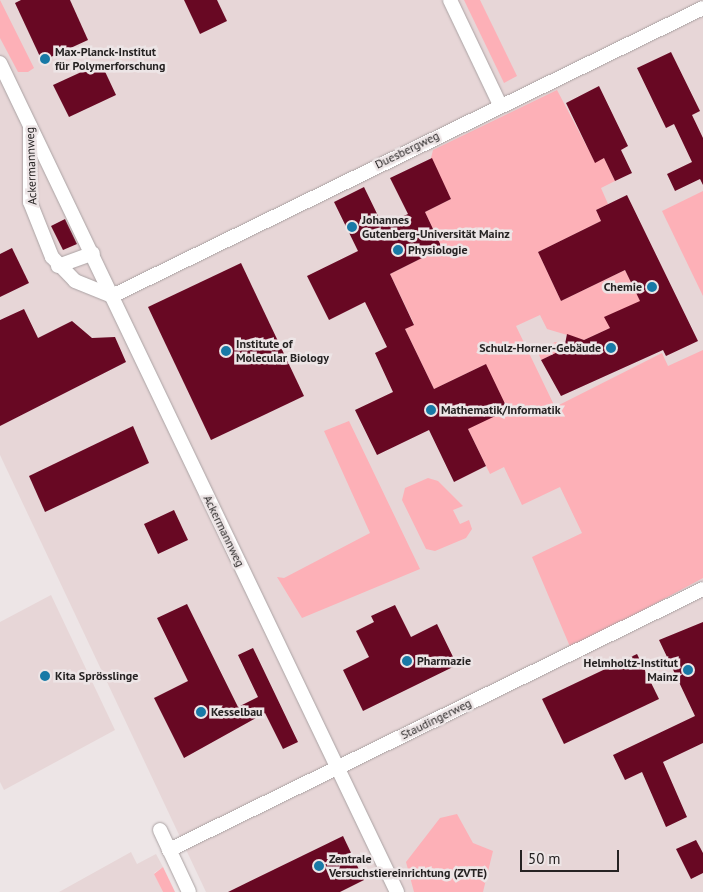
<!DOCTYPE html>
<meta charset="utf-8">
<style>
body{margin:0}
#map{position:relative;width:703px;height:892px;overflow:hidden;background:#ede5e6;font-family:"PT Sans",sans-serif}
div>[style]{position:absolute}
.built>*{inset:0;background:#e7d6d7}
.green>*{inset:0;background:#fdb0b7}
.building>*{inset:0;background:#680823}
.roads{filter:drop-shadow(0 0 1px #aaa2a3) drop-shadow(0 0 1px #aaa2a3)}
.street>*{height:14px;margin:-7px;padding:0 7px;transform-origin:7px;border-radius:7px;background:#fff}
.dots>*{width:14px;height:14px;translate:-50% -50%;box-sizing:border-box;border:2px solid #ede5e6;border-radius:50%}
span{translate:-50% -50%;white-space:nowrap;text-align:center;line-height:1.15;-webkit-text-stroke:5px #ede5e6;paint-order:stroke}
.poi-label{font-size:12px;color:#262323;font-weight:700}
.left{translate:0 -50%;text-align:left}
.right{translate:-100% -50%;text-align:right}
.street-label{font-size:12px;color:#262323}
.scale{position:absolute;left:520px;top:850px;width:99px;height:22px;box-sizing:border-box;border:2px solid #262323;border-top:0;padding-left:6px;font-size:15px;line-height:18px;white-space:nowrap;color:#262323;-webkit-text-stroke:4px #ede5e6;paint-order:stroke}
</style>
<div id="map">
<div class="built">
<i style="clip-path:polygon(0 0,703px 0,703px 892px,206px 892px,0 455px)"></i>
<i style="clip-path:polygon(51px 595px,115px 730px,4px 790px,0 782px,0 622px)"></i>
<i style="clip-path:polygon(131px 852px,137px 864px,156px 854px,163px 867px,154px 873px,163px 892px,59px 892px)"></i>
</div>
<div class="green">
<i style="clip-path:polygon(0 0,34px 68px,28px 72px,18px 72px,0 38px)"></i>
<i style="clip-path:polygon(464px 0,480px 0,517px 76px,504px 83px)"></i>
<i style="clip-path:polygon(557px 90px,595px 162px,604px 158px,615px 181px,601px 188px,608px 204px,596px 210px,601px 221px,538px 252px,561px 301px,625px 270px,641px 302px,605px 317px,610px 328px,584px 340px,547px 329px,540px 315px,516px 326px,555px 407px,662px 353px,668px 366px,703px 350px,703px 578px,571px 649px,532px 557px,582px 533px,560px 487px,522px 505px,504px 467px,490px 474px,468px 429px,486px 364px,434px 389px,405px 329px,414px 324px,390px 274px,442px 248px,425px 212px,451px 199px,431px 158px,433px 150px)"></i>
<i style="clip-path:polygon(703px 191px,703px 296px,662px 211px)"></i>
<i style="clip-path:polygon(555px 342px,564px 343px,564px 349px,541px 360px,538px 352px)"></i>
<i style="clip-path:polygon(349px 421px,420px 569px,302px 618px,277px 577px,284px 578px,370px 533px,324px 431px)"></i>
<i style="clip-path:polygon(428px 478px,438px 481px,463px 506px,453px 510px,460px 524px,469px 520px,472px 529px,466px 538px,435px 551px,426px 549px,402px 500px,405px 488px)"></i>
<i style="clip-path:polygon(457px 814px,473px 843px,493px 851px,483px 892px,414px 892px,406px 862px,440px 818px)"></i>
<i style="clip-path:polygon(163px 867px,175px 892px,163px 892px,154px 874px)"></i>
</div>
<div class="building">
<i style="clip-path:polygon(21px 0,70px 0,88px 40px,42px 61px,15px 3px)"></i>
<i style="clip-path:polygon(184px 0,217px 0,227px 21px,200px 34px)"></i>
<i style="clip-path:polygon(671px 52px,700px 111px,692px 115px,703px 138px,703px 185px,700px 179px,675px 191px,667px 174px,692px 162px,674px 124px,666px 128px,637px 68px)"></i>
<i style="clip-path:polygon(101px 63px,116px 95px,69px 117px,53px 85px)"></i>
<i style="clip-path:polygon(599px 86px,628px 146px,621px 150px,632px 173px,615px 181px,604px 158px,595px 163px,566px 103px)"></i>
<i style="clip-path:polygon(432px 158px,451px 199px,425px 212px,442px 248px,390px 274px,414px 325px,405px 329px,434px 389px,486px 364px,508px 410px,468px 429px,486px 466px,454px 482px,429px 430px,377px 455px,355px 410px,393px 392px,375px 353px,387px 347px,365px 302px,329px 320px,307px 276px,358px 251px,334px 202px,364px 187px,383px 226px,408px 214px,390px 178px)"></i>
<i style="clip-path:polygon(627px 195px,698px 341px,666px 356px,663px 350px,561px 396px,541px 360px,564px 349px,567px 334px,584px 340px,610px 328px,604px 317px,640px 301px,625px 270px,561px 301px,538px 252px,601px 221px,596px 210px)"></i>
<i style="clip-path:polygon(65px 219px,77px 244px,63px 250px,51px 226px)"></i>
<i style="clip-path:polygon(12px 248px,29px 283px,0 297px,0 254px)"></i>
<i style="clip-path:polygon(241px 263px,304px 396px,211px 440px,148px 307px)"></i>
<i style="clip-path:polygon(24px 309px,38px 338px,72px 321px,92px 338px,115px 337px,126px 362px,0 426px,0 320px)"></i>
<i style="clip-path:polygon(133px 426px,149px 463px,45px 512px,29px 476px)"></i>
<i style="clip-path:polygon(174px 510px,188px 540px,158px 554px,144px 524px)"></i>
<i style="clip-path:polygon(187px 604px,238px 707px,258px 697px,238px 655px,253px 648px,298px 742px,283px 749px,265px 713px,184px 758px,154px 698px,188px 681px,157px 618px)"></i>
<i style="clip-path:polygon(395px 605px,411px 637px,437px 624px,457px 665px,363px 711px,343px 670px,369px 657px,356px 631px,374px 622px,371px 616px)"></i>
<i style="clip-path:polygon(703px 622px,703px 743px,663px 762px,687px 817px,666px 827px,642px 772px,625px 780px,613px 755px,695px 716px,659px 640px)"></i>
<i style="clip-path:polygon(637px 654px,659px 699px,564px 744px,542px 699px)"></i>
<i style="clip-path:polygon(343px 836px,364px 880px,340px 892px,228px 892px)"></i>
<i style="clip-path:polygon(696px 840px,703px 853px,703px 873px,691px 879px,676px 849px)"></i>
</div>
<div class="roads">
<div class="street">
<i style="left:450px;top:0;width:116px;rotate:64.5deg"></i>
<i style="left:0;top:63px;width:919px;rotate:64.41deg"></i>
<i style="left:30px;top:126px;width:76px;rotate:90deg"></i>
<i style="left:30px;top:202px;width:59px;rotate:68.2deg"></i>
<i style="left:52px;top:257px;width:33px;rotate:46deg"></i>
<i style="left:75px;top:281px;width:40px;rotate:22deg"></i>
<i style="left:58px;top:266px;width:37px;rotate:-20deg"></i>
<i style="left:112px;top:296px;width:657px;rotate:-25.98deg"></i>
<i style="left:160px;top:830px;width:68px;rotate:64.9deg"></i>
<i style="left:169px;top:850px;width:594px;rotate:-26.05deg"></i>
</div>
</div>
<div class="dots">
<i style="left:45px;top:59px;background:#1879a6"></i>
<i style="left:352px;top:227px;background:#1879a6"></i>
<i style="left:398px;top:250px;background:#1879a6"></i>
<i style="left:652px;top:287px;background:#1879a6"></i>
<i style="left:611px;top:348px;background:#1879a6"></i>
<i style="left:226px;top:351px;background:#1879a6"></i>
<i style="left:431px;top:410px;background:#1879a6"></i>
<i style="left:407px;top:661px;background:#1879a6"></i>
<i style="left:688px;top:670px;background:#1879a6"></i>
<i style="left:45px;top:676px;background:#1879a6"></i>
<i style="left:201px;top:712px;background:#1879a6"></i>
<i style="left:319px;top:866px;background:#1879a6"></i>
</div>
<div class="poi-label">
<span class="left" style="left:55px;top:59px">Max-Planck-Institut<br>für Polymerforschung</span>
<span class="left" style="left:362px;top:227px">Johannes<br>Gutenberg-Universität Mainz</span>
<span class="left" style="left:408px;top:250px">Physiologie</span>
<span class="right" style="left:642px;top:287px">Chemie</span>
<span class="left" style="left:236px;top:351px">Institute of<br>Molecular Biology</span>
<span class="right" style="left:601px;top:348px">Schulz-Horner-Gebäude</span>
<span class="left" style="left:441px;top:410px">Mathematik/Informatik</span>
<span class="left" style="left:417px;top:661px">Pharmazie</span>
<span class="right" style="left:678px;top:670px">Helmholtz-Institut<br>Mainz</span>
<span class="left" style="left:55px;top:676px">Kita Sprösslinge</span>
<span class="left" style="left:211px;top:712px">Kesselbau</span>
<span class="left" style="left:329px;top:866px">Zentrale<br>Versuchstiereinrichtung (ZVTE)</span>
</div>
<div class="street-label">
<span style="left:407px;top:150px;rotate:-26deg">Duesbergweg</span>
<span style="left:31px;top:166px;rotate:-92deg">Ackermannweg</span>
<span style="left:224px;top:531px;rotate:64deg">Ackermannweg</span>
<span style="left:436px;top:719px;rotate:-26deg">Staudingerweg</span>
</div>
<div class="scale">50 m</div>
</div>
